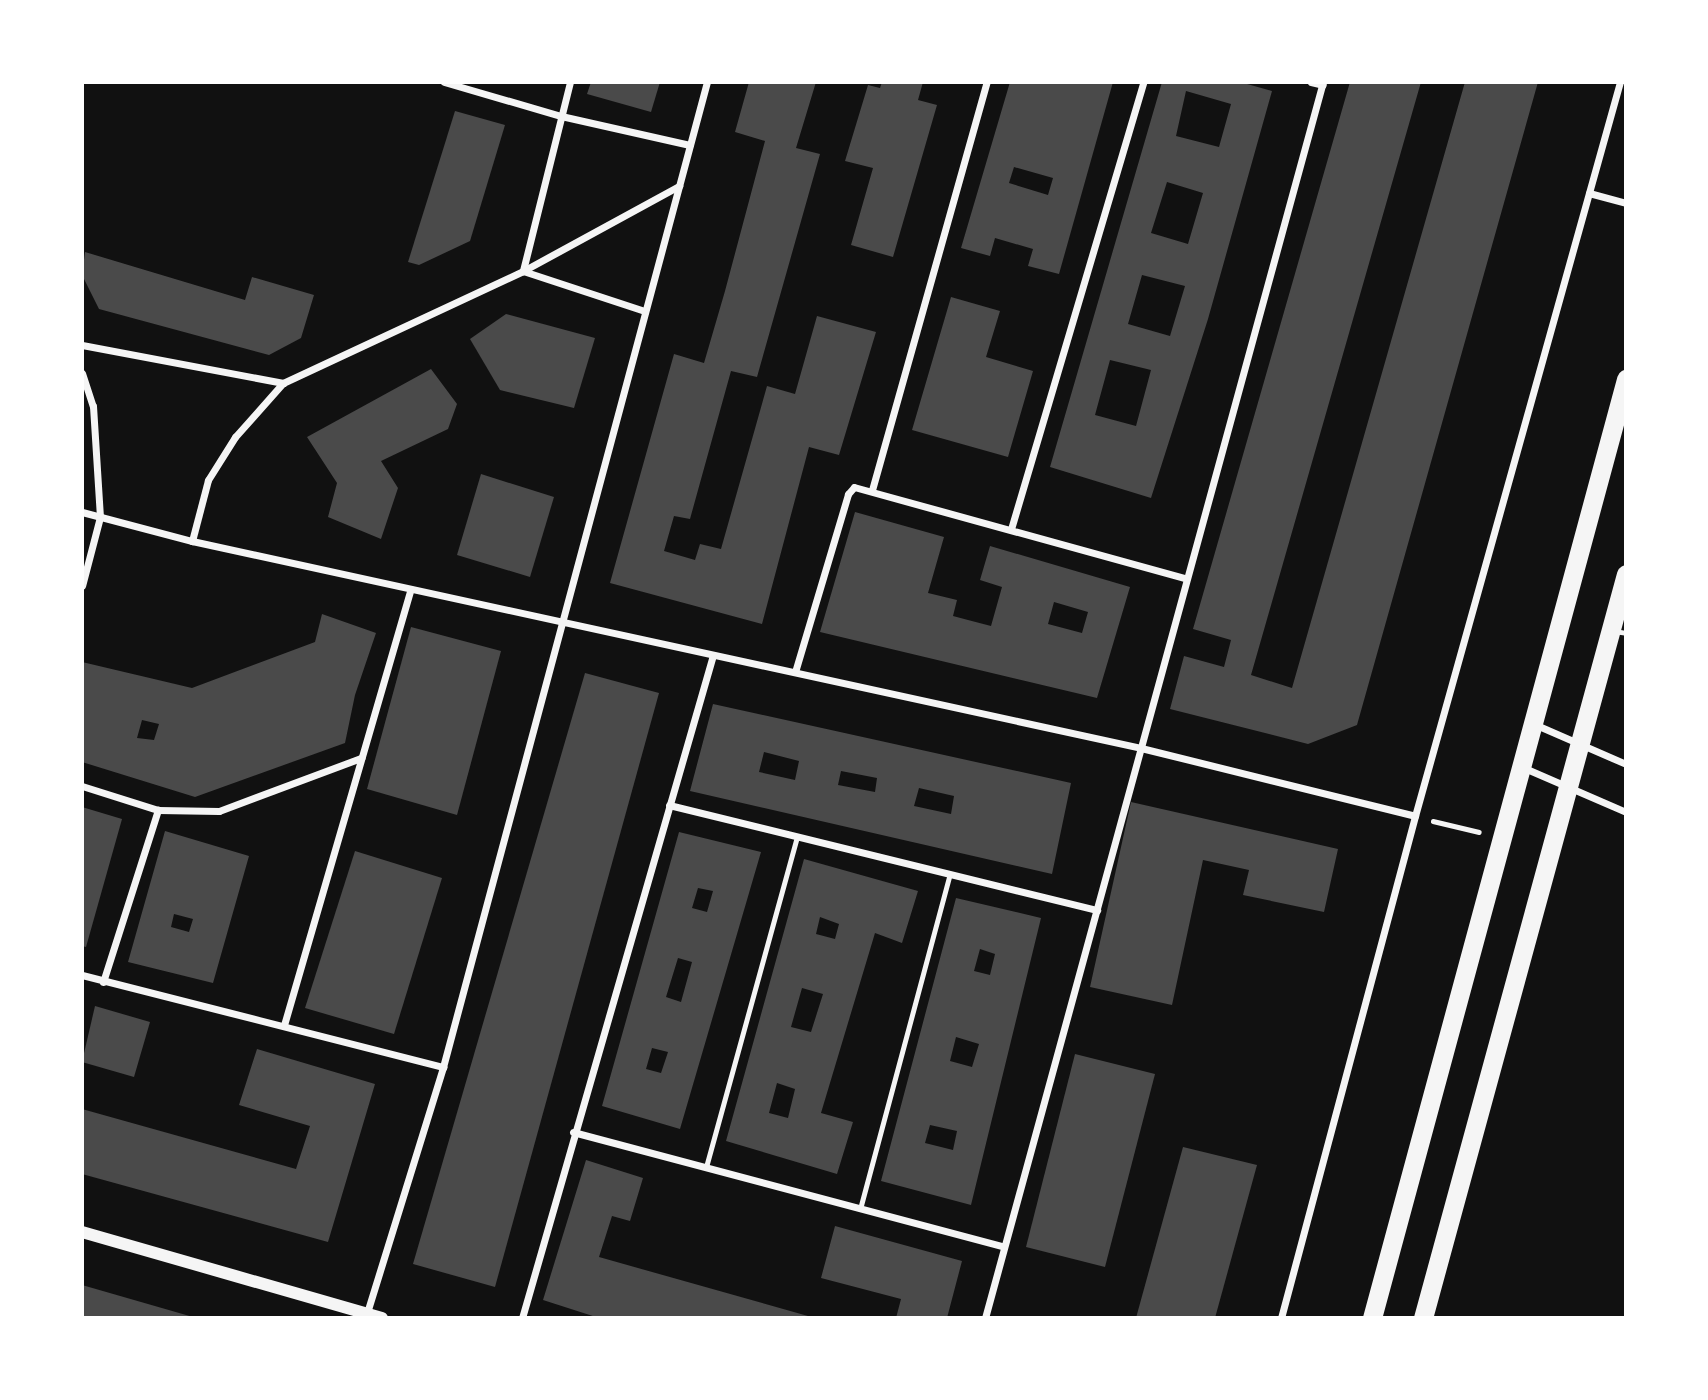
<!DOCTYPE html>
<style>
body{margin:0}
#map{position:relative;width:1708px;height:1400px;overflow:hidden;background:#111;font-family:Figtree,sans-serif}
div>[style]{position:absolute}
.building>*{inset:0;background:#4a4a4a}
.path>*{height:4.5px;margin:-2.25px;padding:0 2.25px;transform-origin:2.25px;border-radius:2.25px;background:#f5f5f5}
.service>*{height:5px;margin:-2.5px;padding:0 2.5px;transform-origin:2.5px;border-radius:2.5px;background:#f5f5f5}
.minor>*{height:7px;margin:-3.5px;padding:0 3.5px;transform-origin:3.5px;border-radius:3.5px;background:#f5f5f5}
.tertiary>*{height:12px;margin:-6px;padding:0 6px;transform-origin:6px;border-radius:6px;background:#f5f5f5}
.trunk>*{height:19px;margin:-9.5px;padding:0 9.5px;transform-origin:9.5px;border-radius:9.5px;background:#f5f5f5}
span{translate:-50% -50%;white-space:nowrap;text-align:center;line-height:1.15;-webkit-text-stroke:6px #fff;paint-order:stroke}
.frame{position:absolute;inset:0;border:84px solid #fff;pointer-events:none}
</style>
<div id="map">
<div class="building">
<i style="clip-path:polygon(591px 82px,660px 82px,651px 112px,587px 94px)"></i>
<i style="clip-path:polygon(749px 82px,816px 82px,796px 148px,820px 154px,757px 377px,731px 371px,690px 519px,674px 516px,664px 551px,695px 560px,700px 544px,721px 549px,767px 386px,795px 394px,817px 316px,876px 332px,839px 455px,809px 447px,762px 624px,610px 583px,674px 354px,704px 363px,725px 291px,765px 141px,735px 132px)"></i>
<i style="clip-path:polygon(882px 82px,923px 82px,918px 100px,937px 105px,893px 257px,851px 245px,873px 168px,845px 161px,868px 85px,880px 88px)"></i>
<i style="clip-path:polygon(evenodd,1010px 82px,1113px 82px,1059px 274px,1028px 266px,1033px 249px,995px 238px,990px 256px,961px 248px,1010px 82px,1014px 167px,1053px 178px,1048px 195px,1009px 183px,1014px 167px)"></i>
<i style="clip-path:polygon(evenodd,1162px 82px,1240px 82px,1272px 91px,1208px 319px,1151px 498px,1050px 467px,1162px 82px,1186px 91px,1231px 104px,1219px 147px,1176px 136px,1186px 91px,1162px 82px,1167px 182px,1203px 193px,1188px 244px,1151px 233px,1167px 182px,1162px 82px,1142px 275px,1185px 286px,1170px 336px,1128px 324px,1142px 275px,1162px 82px,1110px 360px,1151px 370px,1136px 426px,1095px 415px,1110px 360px)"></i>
<i style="clip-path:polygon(1350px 82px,1421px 82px,1251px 675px,1292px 688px,1465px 82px,1538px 82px,1357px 725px,1308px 744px,1170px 709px,1184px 656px,1224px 667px,1231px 640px,1193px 629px)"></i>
<i style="clip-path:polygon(455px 111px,505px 125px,470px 241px,419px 265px,408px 262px)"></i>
<i style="clip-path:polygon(85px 252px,245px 300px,252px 277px,314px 295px,301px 338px,269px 355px,99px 309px,82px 275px)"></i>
<i style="clip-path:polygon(951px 297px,1000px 311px,986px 357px,1033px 371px,1008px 457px,912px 430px)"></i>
<i style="clip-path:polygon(506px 314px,595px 338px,574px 408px,500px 390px,470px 339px)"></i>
<i style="clip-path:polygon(431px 369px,457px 404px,448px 429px,381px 461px,398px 488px,381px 539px,328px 517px,337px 483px,307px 437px)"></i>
<i style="clip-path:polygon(481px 474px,554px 497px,530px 577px,457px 555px)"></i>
<i style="clip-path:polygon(evenodd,855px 512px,944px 537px,928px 593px,957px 600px,953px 616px,968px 620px,991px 626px,1002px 587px,980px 580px,990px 546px,1130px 587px,1097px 698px,820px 632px,855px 512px,1054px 602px,1088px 612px,1082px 633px,1048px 624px,1054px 602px)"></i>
<i style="clip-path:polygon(evenodd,322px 614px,376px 633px,355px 695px,345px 743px,195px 797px,82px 762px,82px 662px,192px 688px,315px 642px,322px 614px,142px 720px,159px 724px,154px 740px,137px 738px,142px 720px)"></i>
<i style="clip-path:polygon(411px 627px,501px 651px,457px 815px,367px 789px)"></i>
<i style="clip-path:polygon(585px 673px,659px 693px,495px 1287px,413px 1264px)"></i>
<i style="clip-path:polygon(evenodd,713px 704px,1071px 783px,1052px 874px,690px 791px,713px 704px,764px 752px,799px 761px,795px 780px,759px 772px,764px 752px,713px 704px,841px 771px,877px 778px,875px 792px,838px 785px,841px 771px,713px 704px,919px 788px,954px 796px,951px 814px,914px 806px,919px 788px)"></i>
<i style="clip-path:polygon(1131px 802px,1338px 849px,1324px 912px,1243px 895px,1249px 870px,1203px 860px,1172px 1005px,1090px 987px)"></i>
<i style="clip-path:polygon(82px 807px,122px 819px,86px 947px,82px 946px)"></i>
<i style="clip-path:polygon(evenodd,165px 831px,249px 856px,213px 983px,128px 962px,165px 831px,174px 914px,193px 919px,189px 932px,171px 927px,174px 914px)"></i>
<i style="clip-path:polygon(evenodd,679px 832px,761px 852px,680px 1129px,602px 1106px,679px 832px,698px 888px,713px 891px,707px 912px,692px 908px,698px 888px,679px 832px,678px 958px,692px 962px,681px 1002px,666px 997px,678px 958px,679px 832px,652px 1048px,668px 1052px,661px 1073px,646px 1069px,652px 1048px)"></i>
<i style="clip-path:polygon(355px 851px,442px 878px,394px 1034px,305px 1008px)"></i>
<i style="clip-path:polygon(evenodd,804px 859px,918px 891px,902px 943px,875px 933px,821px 1113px,853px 1122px,837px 1174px,726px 1141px,804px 859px,820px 917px,839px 924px,835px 939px,816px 934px,820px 917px,804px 859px,802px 988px,823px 994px,811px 1032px,791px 1027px,802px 988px,804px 859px,777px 1083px,795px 1089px,788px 1118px,769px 1113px,777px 1083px)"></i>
<i style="clip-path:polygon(evenodd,956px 898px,1041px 918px,971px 1205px,881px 1181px,956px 898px,980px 949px,995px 954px,990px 975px,974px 971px,980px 949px,956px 898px,956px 1037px,979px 1044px,972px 1067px,950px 1061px,956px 1037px,956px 898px,930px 1125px,957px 1131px,953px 1150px,925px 1143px,930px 1125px)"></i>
<i style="clip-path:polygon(95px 1006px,150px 1022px,134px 1077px,82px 1062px)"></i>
<i style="clip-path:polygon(257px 1049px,375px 1084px,328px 1242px,82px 1174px,82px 1109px,296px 1169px,310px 1126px,239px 1105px)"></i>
<i style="clip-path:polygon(1075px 1054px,1155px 1074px,1105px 1267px,1026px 1247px)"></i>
<i style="clip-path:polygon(1183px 1147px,1257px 1165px,1215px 1318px,1136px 1318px)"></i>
<i style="clip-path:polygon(586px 1160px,643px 1178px,630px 1221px,612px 1216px,599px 1257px,815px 1318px,599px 1318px,543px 1300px)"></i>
<i style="clip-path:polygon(835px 1226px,962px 1261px,947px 1318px,896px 1318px,901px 1299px,821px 1278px)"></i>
<i style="clip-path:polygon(82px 1285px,193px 1317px,193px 1318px,82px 1318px)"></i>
</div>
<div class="path">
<i style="left:1433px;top:821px;width:47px;rotate:13.4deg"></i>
</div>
<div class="service">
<i style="left:1614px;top:631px;width:12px;rotate:9deg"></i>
<i style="left:706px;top:1167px;width:342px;rotate:-74.6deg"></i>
<i style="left:860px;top:1209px;width:347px;rotate:-75deg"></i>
</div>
<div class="minor">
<i style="left:444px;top:82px;width:122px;rotate:16.2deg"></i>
<i style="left:561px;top:116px;width:132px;rotate:12.7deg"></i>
<i style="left:570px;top:82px;width:195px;rotate:104deg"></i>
<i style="left:523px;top:271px;width:128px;rotate:18.2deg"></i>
<i style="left:1311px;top:82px;width:12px;rotate:14deg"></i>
<i style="left:1589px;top:193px;width:38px;rotate:15deg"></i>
<i style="left:82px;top:345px;width:205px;rotate:10.7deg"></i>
<i style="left:82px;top:373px;width:35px;rotate:72deg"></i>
<i style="left:93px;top:406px;width:111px;rotate:86.4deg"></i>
<i style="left:100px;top:517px;width:71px;rotate:104.6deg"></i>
<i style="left:872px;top:490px;width:424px;rotate:-74.3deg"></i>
<i style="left:82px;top:512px;width:114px;rotate:14.8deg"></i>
<i style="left:192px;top:541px;width:971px;rotate:12.3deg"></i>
<i style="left:1141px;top:748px;width:282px;rotate:13.9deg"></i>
<i style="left:1011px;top:529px;width:466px;rotate:-73.5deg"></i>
<i style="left:192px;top:541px;width:63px;rotate:-75.3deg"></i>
<i style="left:208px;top:480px;width:51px;rotate:-57.9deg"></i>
<i style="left:235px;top:437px;width:72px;rotate:-48.4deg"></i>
<i style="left:283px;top:383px;width:265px;rotate:-25deg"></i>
<i style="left:523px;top:271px;width:178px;rotate:-28.6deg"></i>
<i style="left:795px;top:672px;width:186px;rotate:-73.4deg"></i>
<i style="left:848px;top:494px;width:9px;rotate:-49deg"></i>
<i style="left:854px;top:487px;width:345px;rotate:15.4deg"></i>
<i style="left:1534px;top:724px;width:100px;rotate:23.5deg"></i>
<i style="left:1522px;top:767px;width:113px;rotate:23.4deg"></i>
<i style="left:82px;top:786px;width:80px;rotate:17.5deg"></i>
<i style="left:158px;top:810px;width:61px;rotate:0.9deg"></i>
<i style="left:219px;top:811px;width:152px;rotate:-20.5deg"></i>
<i style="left:669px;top:805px;width:441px;rotate:13.8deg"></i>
<i style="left:82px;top:975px;width:373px;rotate:14.3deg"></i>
<i style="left:103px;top:982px;width:181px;rotate:-72.3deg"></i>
<i style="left:284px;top:1025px;width:454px;rotate:-73.8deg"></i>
<i style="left:573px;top:1132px;width:446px;rotate:14.9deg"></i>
<i style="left:366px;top:1316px;width:261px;rotate:-72.8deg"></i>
<i style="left:443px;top:1067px;width:1020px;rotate:-75deg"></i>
<i style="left:522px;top:1318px;width:690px;rotate:-73.93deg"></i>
<i style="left:985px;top:1318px;width:1281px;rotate:-74.71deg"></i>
<i style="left:1281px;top:1318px;width:520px;rotate:-75.05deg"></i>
<i style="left:1415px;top:816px;width:762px;rotate:-74.4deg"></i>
</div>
<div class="tertiary">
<i style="left:82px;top:1232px;width:312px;rotate:16deg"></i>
</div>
<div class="trunk">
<i style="left:1372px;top:1318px;width:973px;rotate:-74.86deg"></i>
<i style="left:1423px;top:1318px;width:771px;rotate:-74.74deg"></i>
</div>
<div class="frame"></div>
</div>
